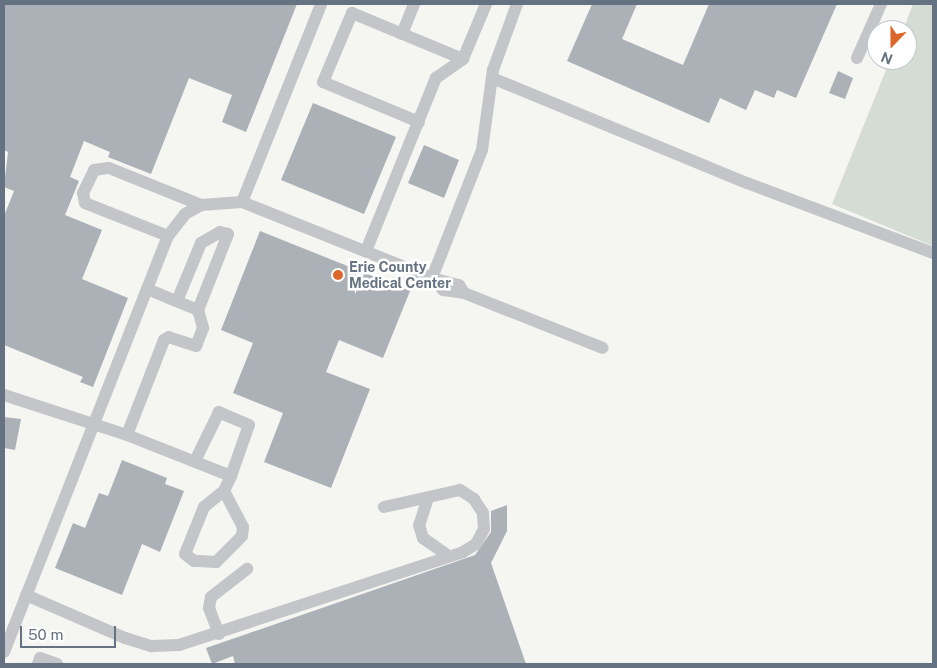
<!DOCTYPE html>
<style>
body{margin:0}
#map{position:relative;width:937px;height:668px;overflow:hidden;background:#f5f5f1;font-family:"Public Sans",sans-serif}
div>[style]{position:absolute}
.green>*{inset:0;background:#d5dcd3}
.building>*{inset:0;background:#abb1b7}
.minor>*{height:12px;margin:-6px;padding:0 6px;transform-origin:6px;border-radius:6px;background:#c3c5c9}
.dots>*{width:14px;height:14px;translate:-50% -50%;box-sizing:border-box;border:2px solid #fff;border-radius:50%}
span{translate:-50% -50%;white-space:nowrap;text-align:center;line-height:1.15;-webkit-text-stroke:5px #fff;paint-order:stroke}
.poi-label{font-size:14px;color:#657282;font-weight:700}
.left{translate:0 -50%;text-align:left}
.frame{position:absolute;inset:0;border:5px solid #657282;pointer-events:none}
.north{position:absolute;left:867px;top:20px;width:50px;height:50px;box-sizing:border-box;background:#fff;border:1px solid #c1c7cd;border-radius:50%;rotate:202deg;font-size:14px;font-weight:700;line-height:20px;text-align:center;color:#657282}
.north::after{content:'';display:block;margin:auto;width:18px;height:22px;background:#dd672a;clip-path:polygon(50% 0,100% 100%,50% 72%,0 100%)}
.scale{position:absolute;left:20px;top:626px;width:96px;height:22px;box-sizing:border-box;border:2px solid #657282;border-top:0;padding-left:6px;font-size:15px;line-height:18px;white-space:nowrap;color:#657282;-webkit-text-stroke:4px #fff;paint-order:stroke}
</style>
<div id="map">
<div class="green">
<i style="clip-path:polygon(913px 4px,933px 4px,933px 246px,832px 204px,890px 60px,907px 60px,907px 30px,903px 30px)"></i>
</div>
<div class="building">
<i style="clip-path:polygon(4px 4px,297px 4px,246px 132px,222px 122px,232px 95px,189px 78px,151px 174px,108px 157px,110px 152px,84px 141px,70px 177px,79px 181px,65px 215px,102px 230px,82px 279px,128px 298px,93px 387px,80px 382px,83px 377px,4px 345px,4px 216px,14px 191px,4px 187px,8px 152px,4px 150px)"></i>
<i style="clip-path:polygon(592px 4px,637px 4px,622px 39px,683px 65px,709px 4px,837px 4px,796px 98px,777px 90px,774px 98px,755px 90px,746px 110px,720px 98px,709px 123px,567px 61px)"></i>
<i style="clip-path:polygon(838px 71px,853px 78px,845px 99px,829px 93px)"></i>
<i style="clip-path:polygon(313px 103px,396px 137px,364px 214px,281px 180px)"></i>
<i style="clip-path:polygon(424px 145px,459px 160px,444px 198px,408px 183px)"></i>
<i style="clip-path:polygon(260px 231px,410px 291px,383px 358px,339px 340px,326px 372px,370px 389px,331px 488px,264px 462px,283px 413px,233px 393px,253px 343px,221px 330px)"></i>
<i style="clip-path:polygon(4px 417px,21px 419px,15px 450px,4px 448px)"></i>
<i style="clip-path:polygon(122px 460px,167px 478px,165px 484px,184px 491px,160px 552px,142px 544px,122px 595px,55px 568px,73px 523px,85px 528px,99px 493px,108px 496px)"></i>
<i style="clip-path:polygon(507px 505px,507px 531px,491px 563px,526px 664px,235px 664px,233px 656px,212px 664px,206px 648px,475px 555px,491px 532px,491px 511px)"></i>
</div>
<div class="minor">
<i style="left:402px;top:34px;width:32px;rotate:-68deg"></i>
<i style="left:857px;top:58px;width:59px;rotate:-66deg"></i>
<i style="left:492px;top:78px;width:276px;rotate:22.4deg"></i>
<i style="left:747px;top:183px;width:199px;rotate:20.6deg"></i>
<i style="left:419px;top:122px;width:104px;rotate:-157.4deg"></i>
<i style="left:323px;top:82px;width:75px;rotate:-67.2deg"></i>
<i style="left:352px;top:13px;width:120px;rotate:22.5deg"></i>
<i style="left:242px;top:202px;width:213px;rotate:-68.2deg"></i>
<i style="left:168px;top:236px;width:89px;rotate:-158.3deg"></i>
<i style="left:85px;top:203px;width:10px;rotate:-101deg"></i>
<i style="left:83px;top:193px;width:25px;rotate:-64deg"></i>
<i style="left:94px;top:170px;width:15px;rotate:-8deg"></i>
<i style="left:109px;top:168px;width:99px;rotate:21.9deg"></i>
<i style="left:366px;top:251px;width:187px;rotate:-68deg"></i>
<i style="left:436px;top:78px;width:33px;rotate:-35deg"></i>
<i style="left:463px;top:59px;width:60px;rotate:-67.3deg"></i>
<i style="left:432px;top:278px;width:137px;rotate:-68.7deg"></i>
<i style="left:482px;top:150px;width:81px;rotate:-82.2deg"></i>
<i style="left:493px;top:70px;width:70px;rotate:-70deg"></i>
<i style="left:432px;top:278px;width:16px;rotate:47deg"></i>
<i style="left:443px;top:290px;width:21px;rotate:8deg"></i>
<i style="left:464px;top:293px;width:149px;rotate:21.6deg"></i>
<i style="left:147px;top:289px;width:55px;rotate:22.4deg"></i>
<i style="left:198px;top:310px;width:19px;rotate:74deg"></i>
<i style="left:203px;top:328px;width:19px;rotate:111deg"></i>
<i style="left:196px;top:346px;width:28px;rotate:-162deg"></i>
<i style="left:169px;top:337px;width:6px;rotate:149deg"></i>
<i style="left:164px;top:340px;width:102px;rotate:111.3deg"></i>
<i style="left:127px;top:435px;width:112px;rotate:21.5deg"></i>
<i style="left:231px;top:476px;width:54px;rotate:-70.6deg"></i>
<i style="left:249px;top:425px;width:33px;rotate:-157deg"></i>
<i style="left:219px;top:412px;width:55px;rotate:116.1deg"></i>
<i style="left:177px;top:301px;width:63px;rotate:-67.5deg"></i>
<i style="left:201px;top:243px;width:22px;rotate:-30deg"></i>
<i style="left:220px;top:232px;width:8px;rotate:14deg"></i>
<i style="left:228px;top:234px;width:82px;rotate:111.5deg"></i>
<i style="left:4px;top:395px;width:129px;rotate:18deg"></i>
<i style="left:224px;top:491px;width:41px;rotate:62.2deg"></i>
<i style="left:243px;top:527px;width:9px;rotate:96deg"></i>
<i style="left:242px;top:536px;width:37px;rotate:135deg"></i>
<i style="left:216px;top:562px;width:22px;rotate:-177deg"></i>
<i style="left:194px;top:561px;width:11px;rotate:-142deg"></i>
<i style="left:185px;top:554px;width:51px;rotate:-68deg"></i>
<i style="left:204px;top:507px;width:26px;rotate:-39deg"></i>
<i style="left:224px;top:491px;width:17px;rotate:-65deg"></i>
<i style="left:428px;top:498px;width:28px;rotate:108deg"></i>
<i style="left:419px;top:525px;width:14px;rotate:73deg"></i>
<i style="left:423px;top:538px;width:28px;rotate:35deg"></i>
<i style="left:26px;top:595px;width:108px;rotate:23.5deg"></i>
<i style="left:125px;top:638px;width:28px;rotate:17deg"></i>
<i style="left:152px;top:646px;width:27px;rotate:-2deg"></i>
<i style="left:179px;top:645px;width:299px;rotate:-18.1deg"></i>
<i style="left:463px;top:552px;width:15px;rotate:-32deg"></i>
<i style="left:476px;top:544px;width:17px;rotate:-62deg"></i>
<i style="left:484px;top:529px;width:16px;rotate:-94deg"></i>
<i style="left:483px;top:513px;width:17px;rotate:-123deg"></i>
<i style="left:474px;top:499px;width:17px;rotate:-147deg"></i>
<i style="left:460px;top:490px;width:78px;rotate:167.4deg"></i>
<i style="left:219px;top:634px;width:28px;rotate:-111deg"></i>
<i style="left:209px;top:608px;width:11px;rotate:-80deg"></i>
<i style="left:211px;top:597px;width:46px;rotate:-37.9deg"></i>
<i style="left:4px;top:652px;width:447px;rotate:-68.5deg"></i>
<i style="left:168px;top:236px;width:28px;rotate:-52deg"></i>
<i style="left:185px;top:214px;width:18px;rotate:-29deg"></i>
<i style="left:201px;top:205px;width:41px;rotate:-4.2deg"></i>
<i style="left:242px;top:202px;width:205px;rotate:21.8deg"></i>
<i style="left:432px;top:278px;width:28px;rotate:15deg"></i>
<i style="left:459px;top:285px;width:9px;rotate:58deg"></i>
<i style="left:38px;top:664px;width:6px;rotate:-72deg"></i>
<i style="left:40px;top:658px;width:18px;rotate:19deg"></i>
</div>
<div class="dots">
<i style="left:338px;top:275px;background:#dd672a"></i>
</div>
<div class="poi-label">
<span class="left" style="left:349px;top:275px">Erie County<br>Medical Center</span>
</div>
<div class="frame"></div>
<div class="north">N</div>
<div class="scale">50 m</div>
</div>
